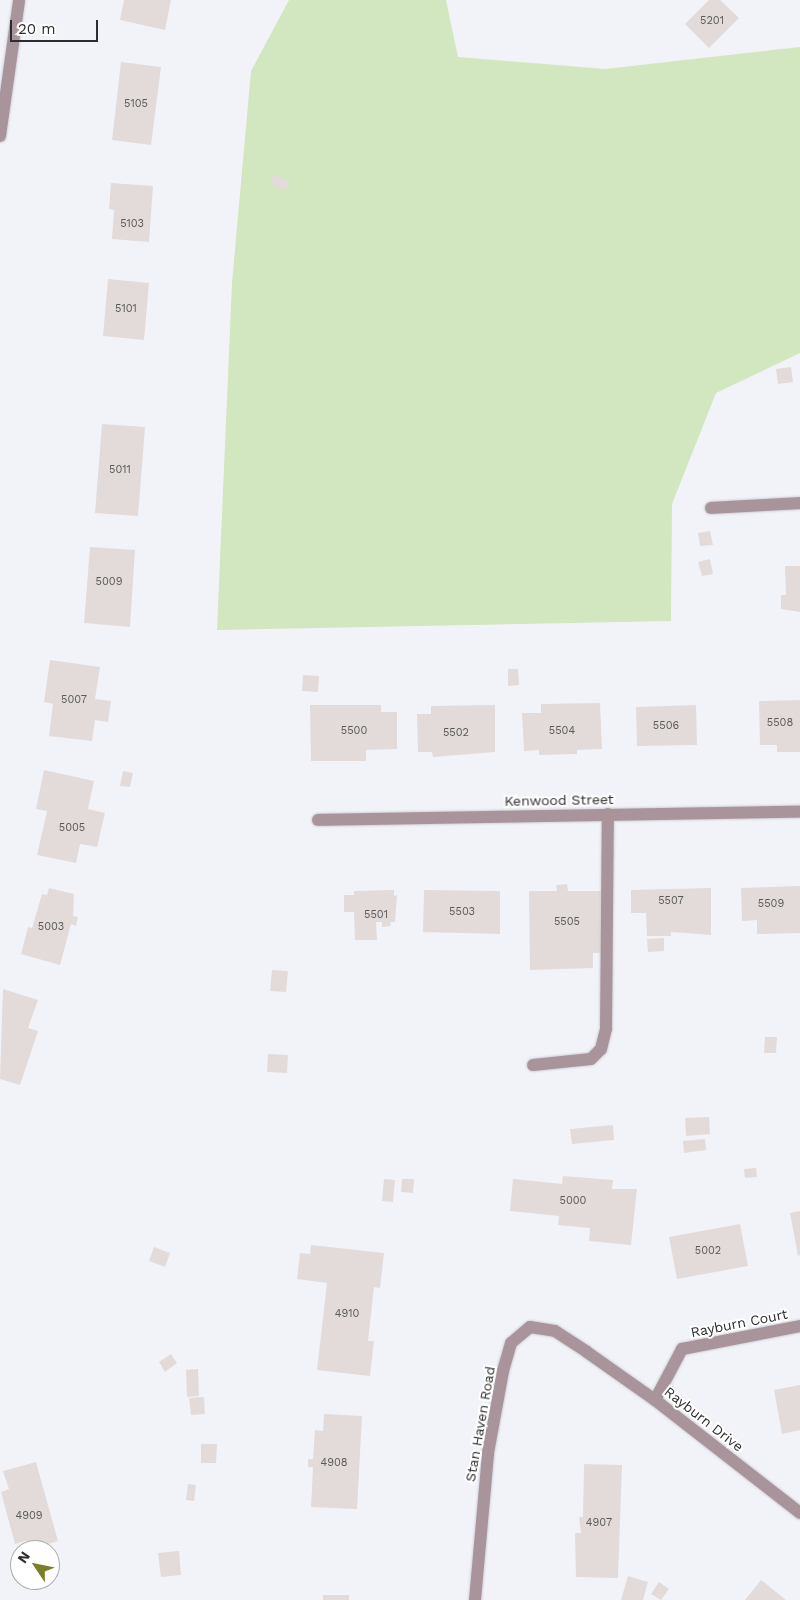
<!DOCTYPE html>
<style>
body{margin:0}
#map{position:relative;width:800px;height:1600px;overflow:hidden;background:#f2f3f9;font-family:"Work Sans",sans-serif}
div>[style]{position:absolute}
.green>*{inset:0;background:#d2e6bf}
.building>*{inset:0;background:#e2dbda}
.roads{filter:drop-shadow(0 0 1px #cfcfd5) drop-shadow(0 0 1px #cfcfd5)}
.lane>*{height:12px;margin:-6px;padding:0 6px;transform-origin:6px;border-radius:6px;background:#aa949b}
.street>*{height:12px;margin:-6px;padding:0 6px;transform-origin:6px;border-radius:6px;background:#aa949b}
span{translate:-50% -50%;white-space:nowrap;text-align:center;line-height:1.15;-webkit-text-stroke:4px #fff;paint-order:stroke}
.number-label{font-size:11px;color:#5a585a}
.number-label span{-webkit-text-stroke-width:0}
.street-label{font-size:14px;color:#2d2d2f}
.north{position:absolute;left:10px;top:1540px;width:50px;height:50px;box-sizing:border-box;background:#fff;border:1px solid #ababac;border-radius:50%;rotate:304deg;font-size:14px;font-weight:700;line-height:20px;text-align:center;color:#2d2d2f}
.north::after{content:'';display:block;margin:auto;width:18px;height:22px;background:#7c7e27;clip-path:polygon(50% 0,100% 100%,50% 72%,0 100%)}
.scale{position:absolute;left:10px;top:20px;width:88px;height:22px;box-sizing:border-box;border:2px solid #2d2d2f;border-top:0;padding-left:6px;font-size:15px;line-height:18px;white-space:nowrap;color:#2d2d2f;-webkit-text-stroke:4px #fff;paint-order:stroke}
</style>
<div id="map">
<div class="green">
<i style="clip-path:polygon(289px 0,446px 0,458px 57px,605px 69px,800px 47px,800px 353px,716px 393px,672px 504px,671px 621px,217px 630px,232px 283px,251px 71px)"></i>
</div>
<div class="building">
<i style="clip-path:polygon(124px 0,171px 0,165px 30px,120px 20px)"></i>
<i style="clip-path:polygon(709px 0,720px 0,739px 18px,709px 48px,685px 24px)"></i>
<i style="clip-path:polygon(121px 62px,161px 67px,151px 145px,112px 140px)"></i>
<i style="clip-path:polygon(274px 174px,290px 182px,285px 191px,270px 183px)"></i>
<i style="clip-path:polygon(111px 183px,153px 186px,149px 242px,112px 239px,114px 210px,109px 209px)"></i>
<i style="clip-path:polygon(108px 279px,149px 283px,144px 340px,103px 336px)"></i>
<i style="clip-path:polygon(791px 367px,793px 382px,778px 384px,776px 369px)"></i>
<i style="clip-path:polygon(102px 424px,145px 427px,138px 516px,95px 513px)"></i>
<i style="clip-path:polygon(710px 531px,713px 545px,700px 546px,698px 533px)"></i>
<i style="clip-path:polygon(90px 547px,135px 550px,130px 627px,84px 623px)"></i>
<i style="clip-path:polygon(710px 559px,713px 574px,702px 576px,698px 562px)"></i>
<i style="clip-path:polygon(785px 566px,800px 566px,800px 612px,781px 609px,781px 595px,786px 595px)"></i>
<i style="clip-path:polygon(50px 660px,100px 667px,95px 699px,111px 701px,108px 722px,95px 720px,92px 741px,49px 736px,53px 704px,44px 702px)"></i>
<i style="clip-path:polygon(508px 669px,518px 669px,519px 685px,508px 686px)"></i>
<i style="clip-path:polygon(303px 675px,319px 676px,318px 692px,302px 691px)"></i>
<i style="clip-path:polygon(800px 700px,800px 752px,777px 752px,777px 745px,760px 745px,759px 701px)"></i>
<i style="clip-path:polygon(600px 703px,602px 749px,577px 750px,577px 754px,539px 755px,539px 750px,524px 751px,522px 713px,541px 713px,541px 704px)"></i>
<i style="clip-path:polygon(310px 705px,381px 705px,381px 712px,397px 712px,397px 749px,366px 750px,366px 761px,311px 761px)"></i>
<i style="clip-path:polygon(495px 705px,495px 752px,433px 757px,432px 752px,418px 752px,417px 714px,431px 714px,431px 706px)"></i>
<i style="clip-path:polygon(696px 705px,697px 745px,637px 746px,636px 707px)"></i>
<i style="clip-path:polygon(44px 770px,94px 781px,88px 809px,105px 813px,97px 847px,80px 844px,76px 863px,37px 855px,47px 811px,36px 809px)"></i>
<i style="clip-path:polygon(123px 771px,133px 773px,130px 787px,120px 786px)"></i>
<i style="clip-path:polygon(567px 884px,568px 891px,603px 891px,604px 953px,593px 953px,593px 968px,530px 970px,529px 891px,557px 891px,556px 885px)"></i>
<i style="clip-path:polygon(800px 886px,800px 933px,757px 934px,757px 920px,742px 921px,741px 888px)"></i>
<i style="clip-path:polygon(49px 888px,74px 894px,73px 916px,78px 917px,76px 926px,71px 924px,60px 965px,21px 954px,28px 927px,32px 928px,42px 894px,47px 895px)"></i>
<i style="clip-path:polygon(711px 888px,711px 935px,671px 932px,671px 936px,647px 936px,646px 913px,631px 913px,631px 890px)"></i>
<i style="clip-path:polygon(394px 890px,394px 896px,397px 895px,395px 922px,390px 922px,391px 926px,382px 927px,382px 922px,376px 922px,377px 940px,355px 940px,354px 912px,344px 912px,344px 895px,354px 895px,354px 891px)"></i>
<i style="clip-path:polygon(424px 890px,500px 891px,500px 934px,423px 932px)"></i>
<i style="clip-path:polygon(664px 938px,664px 951px,648px 952px,647px 939px)"></i>
<i style="clip-path:polygon(272px 970px,288px 971px,286px 992px,270px 991px)"></i>
<i style="clip-path:polygon(3px 989px,38px 1000px,28px 1028px,38px 1031px,20px 1085px,0 1079px)"></i>
<i style="clip-path:polygon(765px 1037px,777px 1037px,776px 1053px,764px 1053px)"></i>
<i style="clip-path:polygon(268px 1054px,288px 1055px,287px 1073px,267px 1072px)"></i>
<i style="clip-path:polygon(709px 1117px,710px 1134px,686px 1136px,685px 1118px)"></i>
<i style="clip-path:polygon(613px 1125px,614px 1140px,572px 1144px,570px 1129px)"></i>
<i style="clip-path:polygon(705px 1139px,706px 1150px,684px 1153px,683px 1141px)"></i>
<i style="clip-path:polygon(756px 1168px,757px 1177px,745px 1178px,744px 1169px)"></i>
<i style="clip-path:polygon(563px 1176px,613px 1180px,612px 1189px,637px 1189px,631px 1245px,589px 1241px,590px 1228px,558px 1225px,559px 1216px,510px 1211px,513px 1179px,562px 1184px)"></i>
<i style="clip-path:polygon(384px 1179px,395px 1180px,393px 1202px,382px 1201px)"></i>
<i style="clip-path:polygon(402px 1179px,414px 1179px,413px 1193px,401px 1192px)"></i>
<i style="clip-path:polygon(800px 1211px,800px 1255px,798px 1256px,790px 1213px)"></i>
<i style="clip-path:polygon(740px 1224px,748px 1266px,677px 1279px,669px 1237px)"></i>
<i style="clip-path:polygon(311px 1245px,384px 1253px,380px 1288px,374px 1287px,368px 1341px,374px 1341px,370px 1376px,317px 1370px,327px 1283px,297px 1279px,300px 1253px,310px 1254px)"></i>
<i style="clip-path:polygon(154px 1247px,170px 1253px,165px 1267px,149px 1261px)"></i>
<i style="clip-path:polygon(171px 1354px,177px 1363px,165px 1372px,159px 1362px)"></i>
<i style="clip-path:polygon(198px 1369px,199px 1396px,187px 1397px,186px 1370px)"></i>
<i style="clip-path:polygon(800px 1385px,800px 1430px,782px 1434px,774px 1390px)"></i>
<i style="clip-path:polygon(204px 1397px,205px 1414px,191px 1415px,189px 1398px)"></i>
<i style="clip-path:polygon(324px 1414px,362px 1416px,357px 1509px,311px 1507px,313px 1467px,308px 1467px,308px 1459px,313px 1459px,315px 1430px,323px 1431px)"></i>
<i style="clip-path:polygon(201px 1444px,217px 1444px,216px 1463px,201px 1463px)"></i>
<i style="clip-path:polygon(36px 1462px,58px 1541px,28px 1550px,26px 1541px,15px 1544px,1px 1492px,9px 1489px,3px 1471px)"></i>
<i style="clip-path:polygon(584px 1464px,622px 1465px,618px 1578px,576px 1577px,575px 1533px,581px 1533px,579px 1517px,583px 1517px)"></i>
<i style="clip-path:polygon(188px 1484px,196px 1485px,194px 1501px,186px 1500px)"></i>
<i style="clip-path:polygon(179px 1551px,181px 1575px,161px 1577px,158px 1553px)"></i>
<i style="clip-path:polygon(628px 1576px,648px 1582px,643px 1600px,621px 1600px)"></i>
<i style="clip-path:polygon(761px 1580px,786px 1600px,745px 1600px)"></i>
<i style="clip-path:polygon(659px 1582px,669px 1589px,661px 1600px,651px 1594px)"></i>
<i style="clip-path:polygon(323px 1595px,349px 1595px,349px 1600px,323px 1600px)"></i>
</div>
<div class="roads">
<div class="lane">
<i style="left:533px;top:1065px;width:58px;rotate:-5.9deg"></i>
<i style="left:591px;top:1059px;width:14px;rotate:-45deg"></i>
<i style="left:601px;top:1049px;width:21px;rotate:-76deg"></i>
<i style="left:606px;top:1029px;width:215px;rotate:-89.5deg"></i>
</div>
<div class="street">
<i style="left:0;top:136px;width:137px;rotate:-82deg"></i>
<i style="left:711px;top:508px;width:89px;rotate:-3.2deg"></i>
<i style="left:318px;top:820px;width:482px;rotate:-1deg"></i>
<i style="left:655px;top:1400px;width:58px;rotate:-62.1deg"></i>
<i style="left:682px;top:1349px;width:120px;rotate:-11deg"></i>
<i style="left:475px;top:1600px;width:148px;rotate:-84.9deg"></i>
<i style="left:488px;top:1453px;width:83px;rotate:-79.6deg"></i>
<i style="left:503px;top:1371px;width:29px;rotate:-74deg"></i>
<i style="left:511px;top:1343px;width:25px;rotate:-40deg"></i>
<i style="left:530px;top:1327px;width:25px;rotate:9deg"></i>
<i style="left:555px;top:1331px;width:38px;rotate:33deg"></i>
<i style="left:587px;top:1352px;width:83px;rotate:35.2deg"></i>
<i style="left:655px;top:1400px;width:184px;rotate:37.9deg"></i>
</div>
</div>
<div class="number-label">
<span style="left:712px;top:21px">5201</span>
<span style="left:136px;top:104px">5105</span>
<span style="left:132px;top:224px">5103</span>
<span style="left:126px;top:309px">5101</span>
<span style="left:120px;top:470px">5011</span>
<span style="left:109px;top:582px">5009</span>
<span style="left:74px;top:700px">5007</span>
<span style="left:780px;top:723px">5508</span>
<span style="left:666px;top:726px">5506</span>
<span style="left:354px;top:731px">5500</span>
<span style="left:562px;top:731px">5504</span>
<span style="left:456px;top:733px">5502</span>
<span style="left:72px;top:828px">5005</span>
<span style="left:671px;top:901px">5507</span>
<span style="left:771px;top:904px">5509</span>
<span style="left:462px;top:912px">5503</span>
<span style="left:376px;top:915px">5501</span>
<span style="left:567px;top:922px">5505</span>
<span style="left:51px;top:927px">5003</span>
<span style="left:573px;top:1201px">5000</span>
<span style="left:708px;top:1251px">5002</span>
<span style="left:347px;top:1314px">4910</span>
<span style="left:334px;top:1463px">4908</span>
<span style="left:29px;top:1516px">4909</span>
<span style="left:599px;top:1523px">4907</span>
</div>
<div class="street-label">
<span style="left:559px;top:800px;rotate:-1deg">Kenwood Street</span>
<span style="left:739px;top:1323px;rotate:-11deg">Rayburn Court</span>
<span style="left:704px;top:1419px;rotate:38deg">Rayburn Drive</span>
<span style="left:480px;top:1424px;rotate:-80deg">Stan Haven Road</span>
</div>
<div class="north">N</div>
<div class="scale">20 m</div>
</div>
